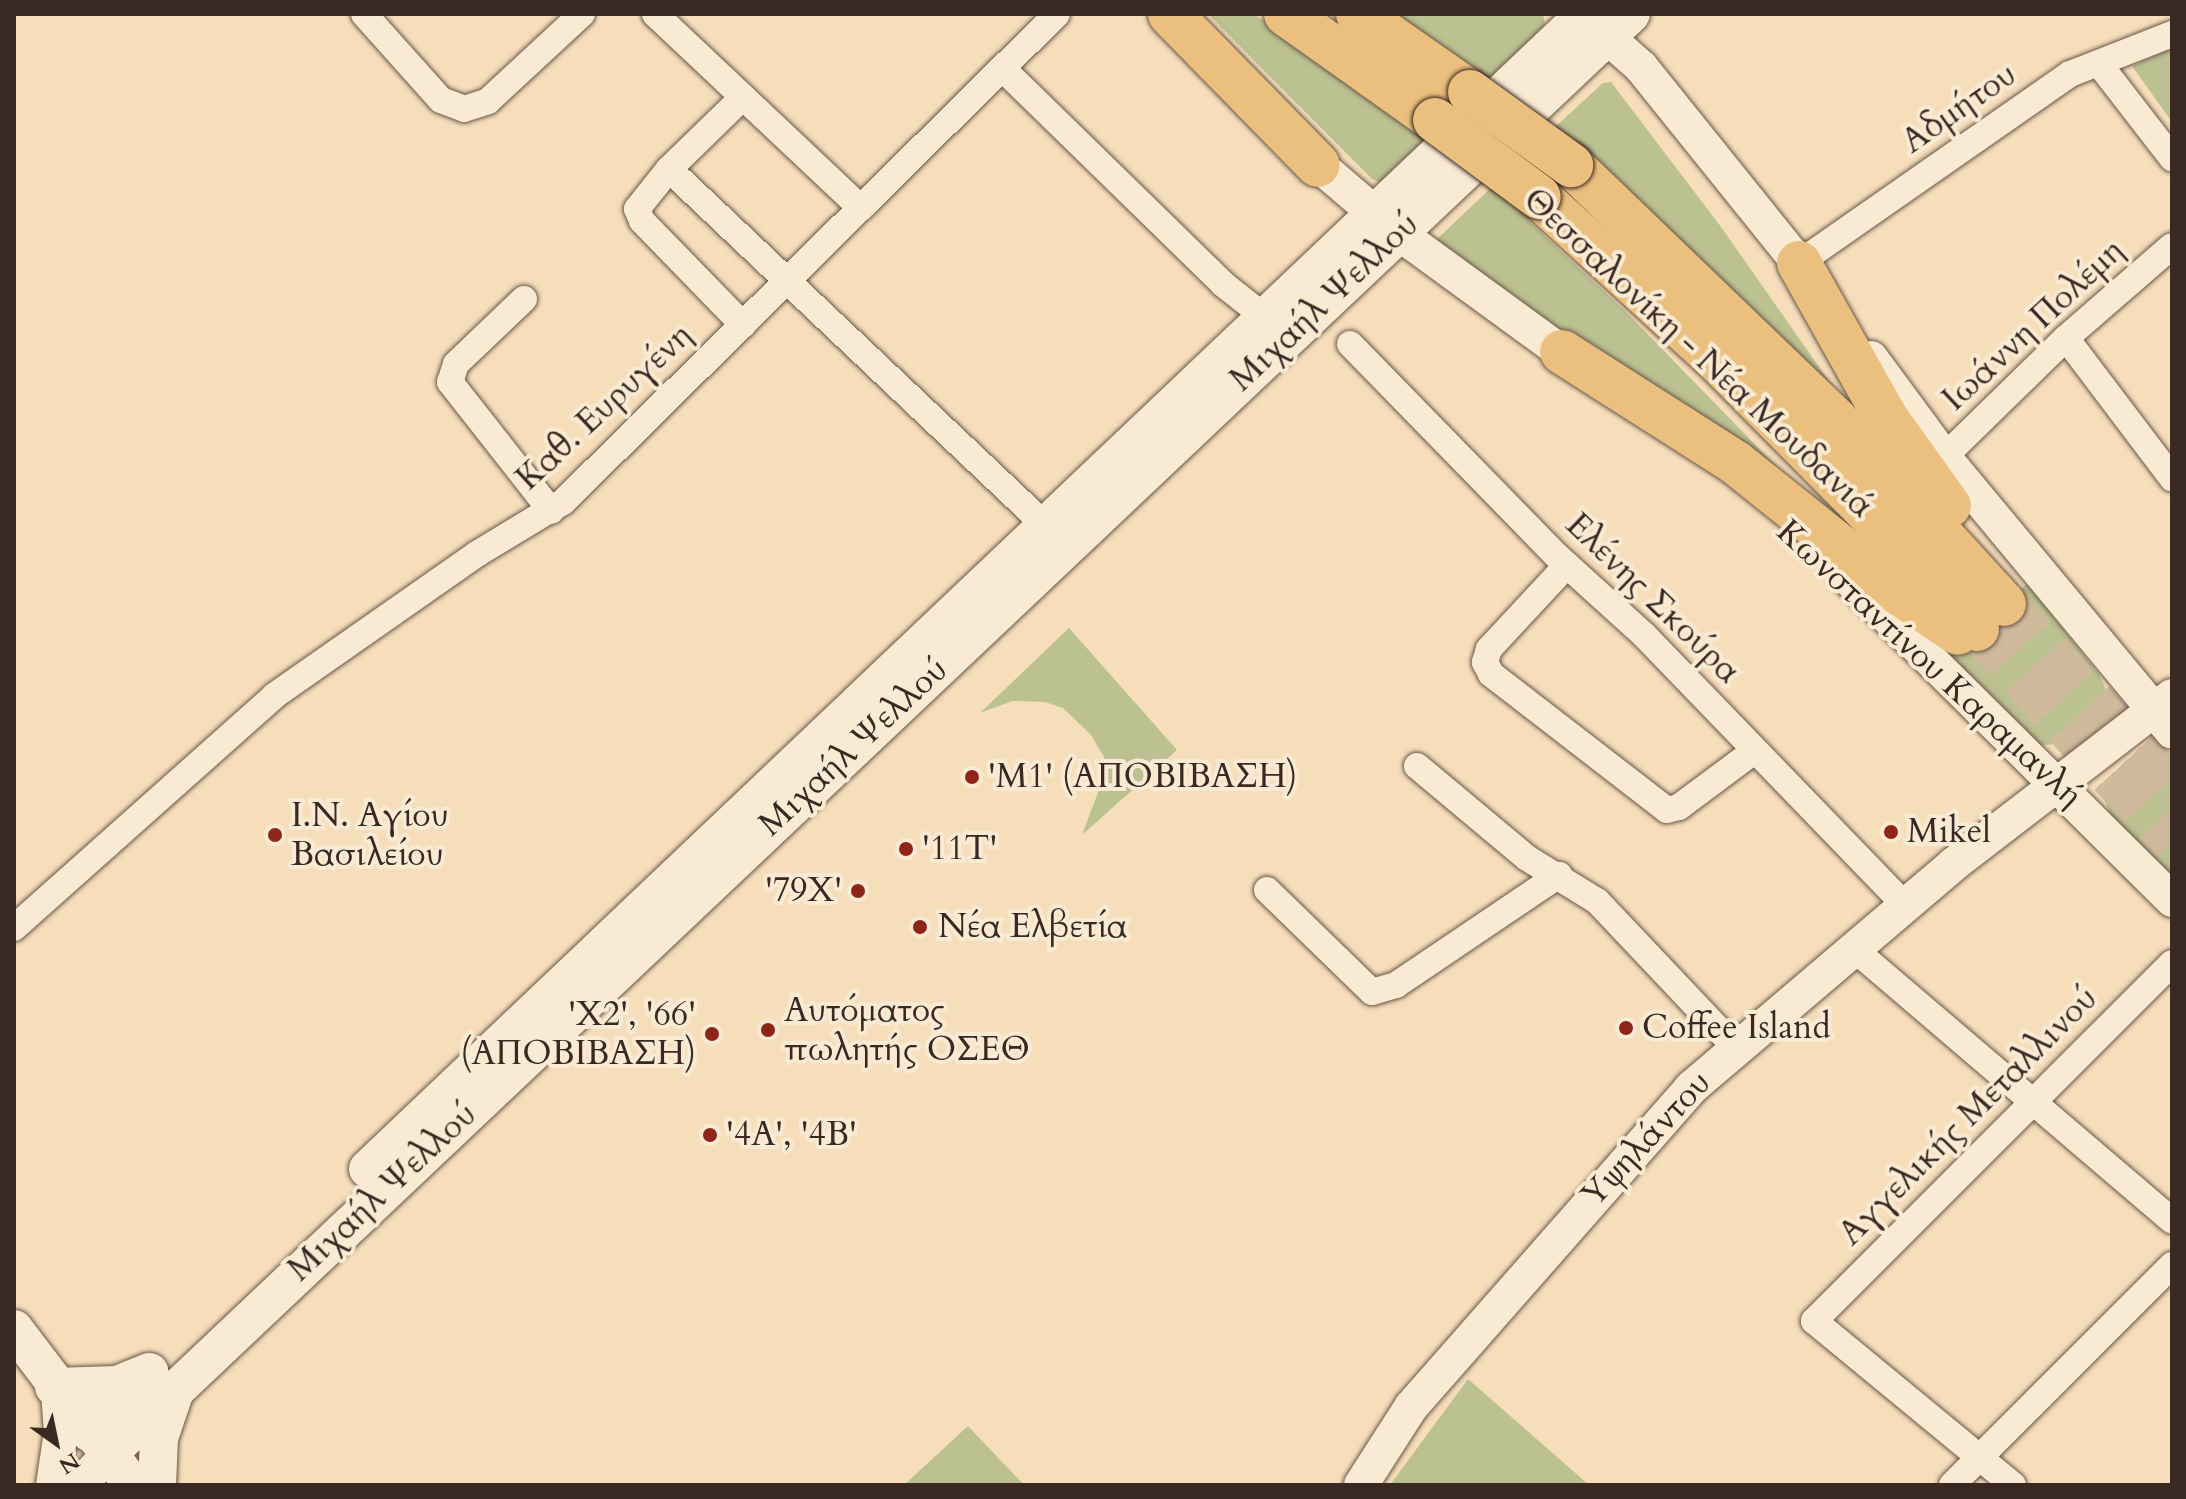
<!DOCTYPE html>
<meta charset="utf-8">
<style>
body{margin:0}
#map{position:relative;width:2186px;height:1499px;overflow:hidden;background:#f6debb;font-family:Cardo,serif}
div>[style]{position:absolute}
.green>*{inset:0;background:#bbc191}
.trunk-tunnel>*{height:44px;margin-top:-22px;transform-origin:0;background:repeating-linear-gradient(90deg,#d0ba9c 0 44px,transparent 0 66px)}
.roads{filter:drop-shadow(0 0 2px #685648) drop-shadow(0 0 2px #685648)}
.minor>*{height:26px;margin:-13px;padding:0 13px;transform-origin:13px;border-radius:13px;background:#f9ead3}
.tertiary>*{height:34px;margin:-17px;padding:0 17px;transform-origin:17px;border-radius:17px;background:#f9ead3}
.secondary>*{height:38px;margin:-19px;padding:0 19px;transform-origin:19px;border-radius:19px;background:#f9ead3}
.trunk>*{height:44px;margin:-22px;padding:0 22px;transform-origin:22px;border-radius:22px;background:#ebbf7e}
.bridges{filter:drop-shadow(0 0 2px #392922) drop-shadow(0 0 2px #392922)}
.trunk-bridge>*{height:44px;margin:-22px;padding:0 22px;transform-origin:22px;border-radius:22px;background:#ebbf7e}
.dots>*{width:22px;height:22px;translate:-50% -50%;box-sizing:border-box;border:4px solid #f9ead3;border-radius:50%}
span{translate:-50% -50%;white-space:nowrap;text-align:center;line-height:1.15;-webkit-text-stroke:8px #f9ead3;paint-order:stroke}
.street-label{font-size:34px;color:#392922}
.poi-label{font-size:34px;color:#392922}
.left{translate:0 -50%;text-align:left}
.right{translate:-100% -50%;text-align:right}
.frame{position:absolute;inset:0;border:16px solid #392922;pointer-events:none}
.north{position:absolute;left:16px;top:1403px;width:80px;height:80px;-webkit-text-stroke:6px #f9ead3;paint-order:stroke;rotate:147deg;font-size:22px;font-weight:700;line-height:32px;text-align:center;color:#392922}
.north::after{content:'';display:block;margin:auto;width:28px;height:36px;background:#392922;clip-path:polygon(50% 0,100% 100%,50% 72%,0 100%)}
</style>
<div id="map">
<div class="green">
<i style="clip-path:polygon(1208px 14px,1254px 14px,1434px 140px,1382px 183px,1372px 179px)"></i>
<i style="clip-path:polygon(1395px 14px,1543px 14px,1545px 24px,1491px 81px)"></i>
<i style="clip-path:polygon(2172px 48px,2172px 122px,2132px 66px)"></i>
<i style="clip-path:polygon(1611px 82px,1721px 227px,1859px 424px,1554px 128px,1603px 83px)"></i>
<i style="clip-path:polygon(1492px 187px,1624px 310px,1779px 469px,1580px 349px,1436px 240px)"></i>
<i style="clip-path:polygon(2027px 584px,2099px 674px,2106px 690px,2095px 725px,2060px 744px,2040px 745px,1948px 655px)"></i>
<i style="clip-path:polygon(1069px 628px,1177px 750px,1082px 835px,1105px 774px,1104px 757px,1091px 735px,1063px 708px,1045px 702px,1012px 701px,980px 713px)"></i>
<i style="clip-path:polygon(2145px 757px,2172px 768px,2172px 883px,2113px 819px,2103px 797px,2109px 782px)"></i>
<i style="clip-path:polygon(1468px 1379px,1589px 1485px,1390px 1485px)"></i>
<i style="clip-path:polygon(968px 1426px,1024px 1485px,904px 1485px)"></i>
</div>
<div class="trunk-tunnel">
<i style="left:2004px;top:604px;width:249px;rotate:47.6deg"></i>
<i style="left:1977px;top:629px;width:289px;rotate:47.5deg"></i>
</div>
<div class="roads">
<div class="minor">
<i style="left:364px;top:14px;width:115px;rotate:48.2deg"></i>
<i style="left:441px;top:100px;width:25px;rotate:21deg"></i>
<i style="left:464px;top:109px;width:25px;rotate:-18deg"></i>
<i style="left:488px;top:101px;width:128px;rotate:-42.8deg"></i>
<i style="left:655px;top:14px;width:283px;rotate:43.3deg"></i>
<i style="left:2100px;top:65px;width:118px;rotate:52.3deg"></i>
<i style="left:1003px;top:69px;width:308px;rotate:44.3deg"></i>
<i style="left:1223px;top:284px;width:55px;rotate:38.3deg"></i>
<i style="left:743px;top:97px;width:103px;rotate:135.8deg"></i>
<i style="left:669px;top:169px;width:51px;rotate:128.7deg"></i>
<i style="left:637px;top:209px;width:13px;rotate:67deg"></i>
<i style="left:642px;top:221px;width:145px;rotate:45.8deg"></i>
<i style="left:669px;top:169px;width:519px;rotate:43.44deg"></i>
<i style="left:1799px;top:263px;width:330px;rotate:-34.9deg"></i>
<i style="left:2070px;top:74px;width:110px;rotate:-21.4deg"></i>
<i style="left:524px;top:299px;width:94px;rotate:136.3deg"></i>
<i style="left:456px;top:364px;width:19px;rotate:108deg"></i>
<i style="left:450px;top:382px;width:164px;rotate:51.9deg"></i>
<i style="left:2066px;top:338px;width:176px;rotate:52.9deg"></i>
<i style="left:1350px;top:344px;width:298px;rotate:45.7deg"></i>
<i style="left:1558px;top:557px;width:116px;rotate:42.2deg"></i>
<i style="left:1644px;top:635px;width:376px;rotate:46deg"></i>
<i style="left:1944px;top:457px;width:170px;rotate:-44.3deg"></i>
<i style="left:2066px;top:338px;width:140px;rotate:-41deg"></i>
<i style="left:1567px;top:565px;width:115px;rotate:132.9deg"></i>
<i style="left:1489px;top:649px;width:14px;rotate:107deg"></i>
<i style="left:1485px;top:662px;width:13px;rotate:63deg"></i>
<i style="left:1491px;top:674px;width:222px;rotate:37.7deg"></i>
<i style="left:1667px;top:810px;width:12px;rotate:-14deg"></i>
<i style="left:1679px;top:807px;width:94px;rotate:-36.7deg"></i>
<i style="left:1417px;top:766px;width:143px;rotate:39.9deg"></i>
<i style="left:1527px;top:858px;width:82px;rotate:31.6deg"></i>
<i style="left:1597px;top:901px;width:201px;rotate:46.6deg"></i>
<i style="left:1267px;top:890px;width:146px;rotate:44.2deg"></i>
<i style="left:1372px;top:992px;width:25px;rotate:-16deg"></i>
<i style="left:1396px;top:985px;width:197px;rotate:-34deg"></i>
<i style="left:14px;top:928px;width:348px;rotate:-41.7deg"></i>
<i style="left:274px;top:696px;width:248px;rotate:-35deg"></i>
<i style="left:477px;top:554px;width:100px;rotate:-31.2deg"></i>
<i style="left:563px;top:502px;width:694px;rotate:-44.65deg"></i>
<i style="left:1854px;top:949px;width:418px;rotate:40.5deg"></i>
<i style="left:1952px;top:1485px;width:311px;rotate:-45deg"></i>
<i style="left:2013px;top:1485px;width:258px;rotate:-140.5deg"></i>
<i style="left:1814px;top:1321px;width:506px;rotate:-45deg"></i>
</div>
<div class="tertiary">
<i style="left:1587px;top:19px;width:72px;rotate:41.6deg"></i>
<i style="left:1641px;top:67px;width:275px;rotate:51.2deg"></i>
<i style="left:1301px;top:150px;width:126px;rotate:40.5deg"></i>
<i style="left:1397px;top:232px;width:229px;rotate:36.1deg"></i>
<i style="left:1871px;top:358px;width:123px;rotate:53.6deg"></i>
<i style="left:1944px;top:457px;width:357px;rotate:50.3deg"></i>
<i style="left:1846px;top:576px;width:460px;rotate:44.8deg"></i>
<i style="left:53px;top:1485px;width:54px;rotate:-81.4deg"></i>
<i style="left:61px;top:1432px;width:40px;rotate:-94.3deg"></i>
<i style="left:80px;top:1485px;width:42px;rotate:-47.9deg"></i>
<i style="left:1361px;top:1485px;width:93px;rotate:-57.3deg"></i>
<i style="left:1411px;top:1407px;width:424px;rotate:-48.7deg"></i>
<i style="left:1691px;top:1088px;width:345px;rotate:-40.4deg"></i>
<i style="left:1954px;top:864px;width:275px;rotate:-37.6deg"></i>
</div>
<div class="secondary">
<i style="left:368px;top:1169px;width:1678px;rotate:-43.5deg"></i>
<i style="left:14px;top:1329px;width:196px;rotate:52.7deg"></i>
<i style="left:54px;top:1387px;width:63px;rotate:-1.8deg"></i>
<i style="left:117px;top:1385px;width:35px;rotate:-22deg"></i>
<i style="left:90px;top:1433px;width:83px;rotate:-43.5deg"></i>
<i style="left:108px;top:1454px;width:2096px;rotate:-43.4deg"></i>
<i style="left:157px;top:1485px;width:47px;rotate:-87.6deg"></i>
<i style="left:159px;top:1438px;width:46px;rotate:-71.2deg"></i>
</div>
<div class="trunk">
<i style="left:1170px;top:14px;width:211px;rotate:45.6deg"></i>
<i style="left:1286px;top:14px;width:183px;rotate:35.4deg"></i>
<i style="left:1358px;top:14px;width:136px;rotate:34.9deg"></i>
<i style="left:1571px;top:165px;width:368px;rotate:43.9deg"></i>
<i style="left:1836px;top:420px;width:249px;rotate:47.6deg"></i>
<i style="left:1539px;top:197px;width:240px;rotate:42.5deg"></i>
<i style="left:1716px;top:359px;width:267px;rotate:45.2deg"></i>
<i style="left:1904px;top:548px;width:109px;rotate:48deg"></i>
<i style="left:1799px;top:263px;width:178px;rotate:60.7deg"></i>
<i style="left:1886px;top:418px;width:108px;rotate:54.4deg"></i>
<i style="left:1562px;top:352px;width:206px;rotate:32.5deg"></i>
<i style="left:1736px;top:463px;width:201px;rotate:38.7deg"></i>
<i style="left:1893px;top:589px;width:78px;rotate:34.1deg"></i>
</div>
</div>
<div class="bridges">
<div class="trunk-bridge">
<i style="left:1470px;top:92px;width:125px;rotate:35.9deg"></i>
<i style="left:1435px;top:120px;width:129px;rotate:36.5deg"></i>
</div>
</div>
<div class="dots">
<i style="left:972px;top:777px;background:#8f2418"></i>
<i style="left:1891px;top:832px;background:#8f2418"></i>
<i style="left:275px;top:835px;background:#8f2418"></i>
<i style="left:906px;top:849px;background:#8f2418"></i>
<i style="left:858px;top:891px;background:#8f2418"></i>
<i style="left:920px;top:927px;background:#8f2418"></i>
<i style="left:1626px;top:1028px;background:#8f2418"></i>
<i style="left:768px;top:1030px;background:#8f2418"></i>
<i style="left:712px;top:1034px;background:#8f2418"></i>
<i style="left:710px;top:1135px;background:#8f2418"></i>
</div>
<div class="street-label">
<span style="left:1959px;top:108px;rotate:-35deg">Αδμήτου</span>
<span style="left:1324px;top:302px;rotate:-43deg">Μιχαήλ Ψελλού</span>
<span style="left:2033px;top:325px;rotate:-43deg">Ιωάννη Πολέμη</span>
<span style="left:1699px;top:353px;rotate:43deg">Θεσσαλονίκη - Νέα Μουδανιά</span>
<span style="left:604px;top:407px;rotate:-43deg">Καθ. Ευρυγένη</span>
<span style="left:1653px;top:598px;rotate:44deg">Ελένης Σκούρα</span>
<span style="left:1930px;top:664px;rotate:43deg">Κωνσταντίνου Καραμανλή</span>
<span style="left:853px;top:747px;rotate:-43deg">Μιχαήλ Ψελλού</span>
<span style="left:1968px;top:1116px;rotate:-45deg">Αγγελικής Μεταλλινού</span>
<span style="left:1646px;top:1139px;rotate:-47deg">Υψηλάντου</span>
<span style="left:382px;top:1192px;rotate:-43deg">Μιχαήλ Ψελλού</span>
</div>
<div class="poi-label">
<span class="left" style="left:988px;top:777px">'Μ1' (ΑΠΟΒΙΒΑΣΗ)</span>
<span class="left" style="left:291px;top:835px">Ι.Ν. Αγίου<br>Βασιλείου</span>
<span class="left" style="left:1907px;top:832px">Mikel</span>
<span class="left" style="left:922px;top:849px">'11Τ'</span>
<span class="right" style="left:842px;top:891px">'79Χ'</span>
<span class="left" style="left:938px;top:927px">Νέα Ελβετία</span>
<span class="left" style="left:784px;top:1030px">Αυτόματος<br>πωλητής ΟΣΕΘ</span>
<span class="right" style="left:696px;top:1034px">'Χ2', '66'<br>(ΑΠΟΒΙΒΑΣΗ)</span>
<span class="left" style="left:1642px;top:1028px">Coffee Island</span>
<span class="left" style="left:726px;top:1135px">'4Α', '4Β'</span>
</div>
<div class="frame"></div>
<div class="north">N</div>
</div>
